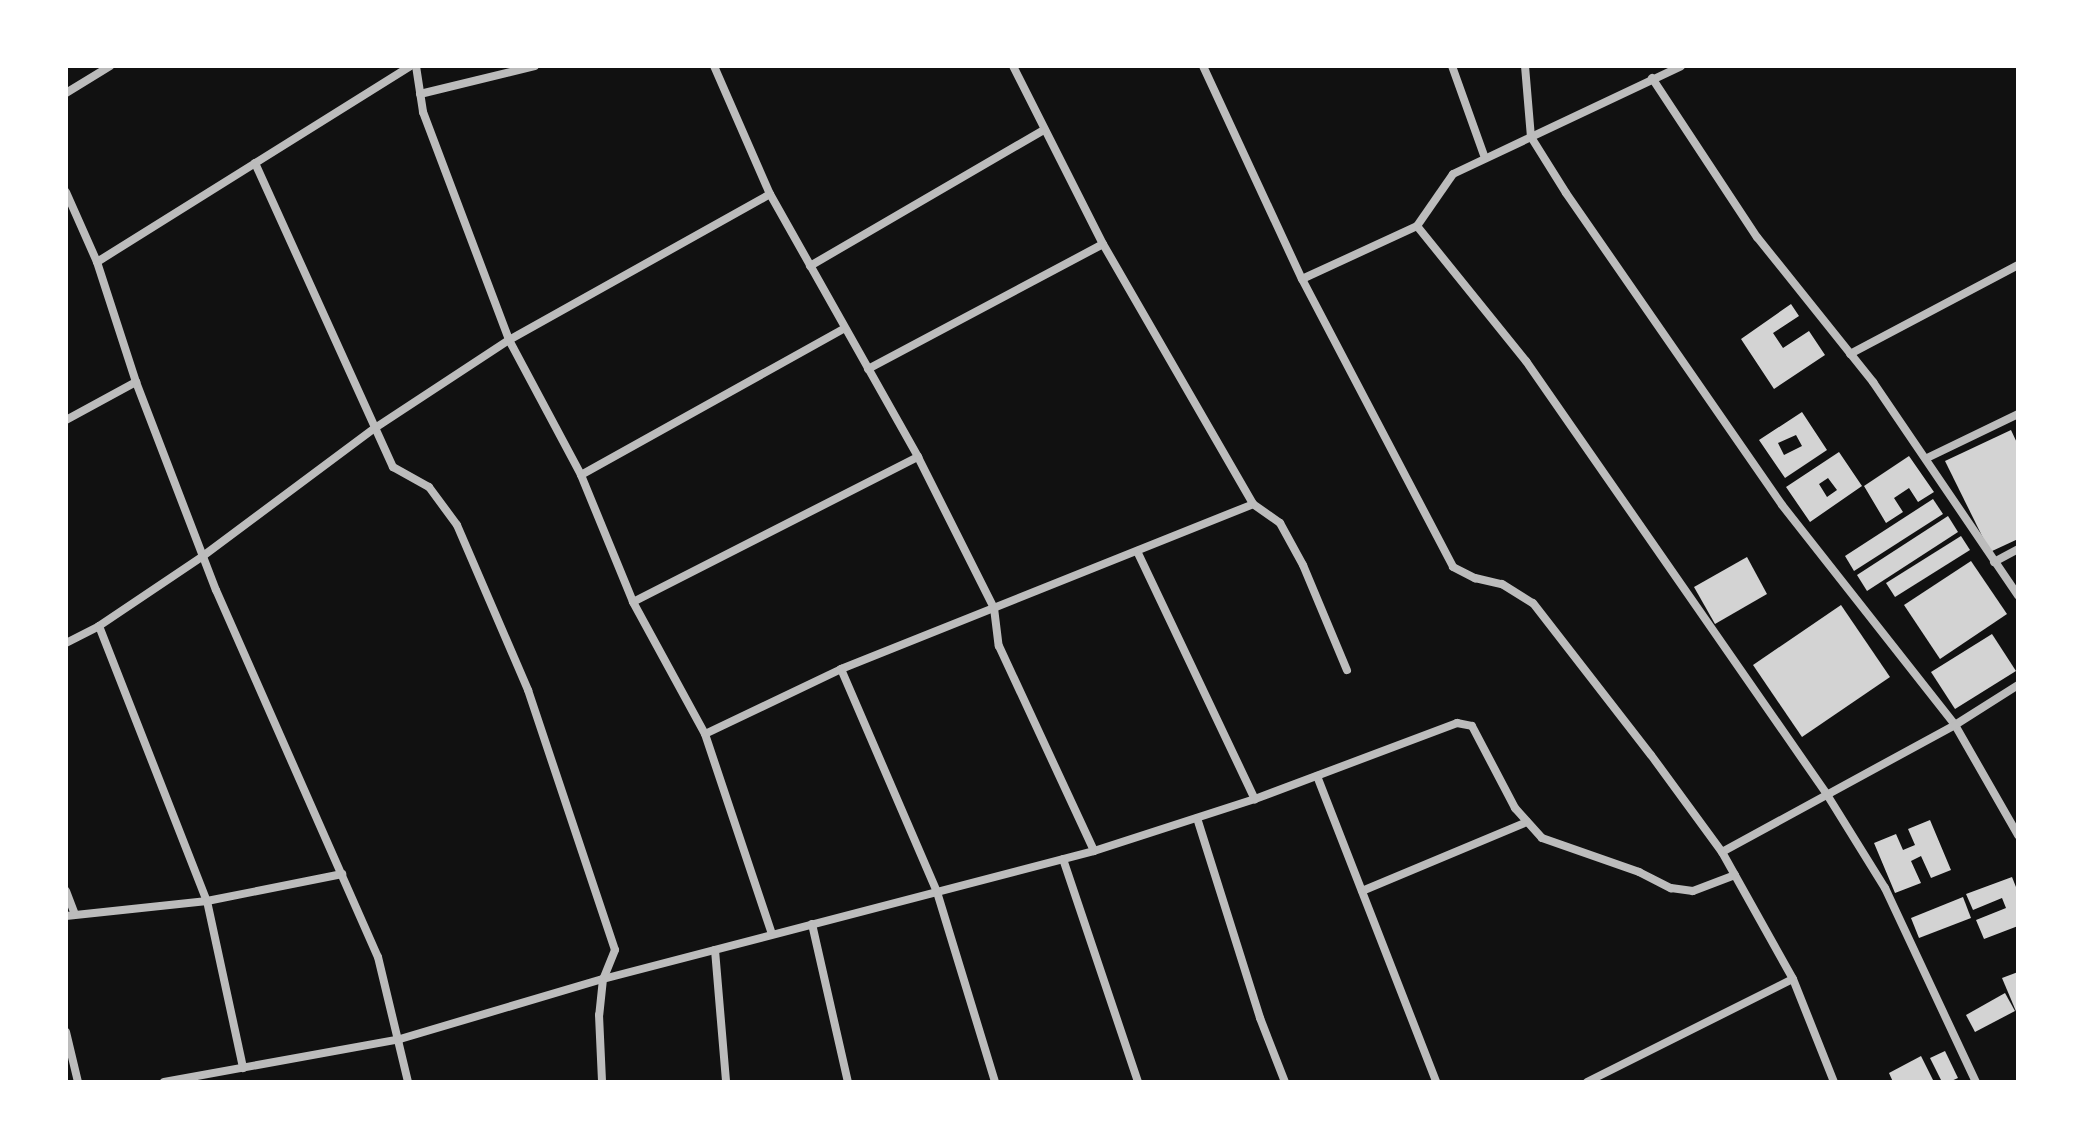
<!DOCTYPE html>
<style>
body{margin:0}
#map{position:relative;width:2084px;height:1148px;overflow:hidden;background:#111;font-family:Figtree,sans-serif}
div>[style]{position:absolute}
.building>*{inset:0;background:#d3d3d3}
.minor>*{height:8px;margin:-4px;padding:0 4px;transform-origin:4px;border-radius:4px;background:#bcbcbc}
span{translate:-50% -50%;white-space:nowrap;text-align:center;line-height:1.15;-webkit-text-stroke:8px #fff;paint-order:stroke}
.frame{position:absolute;inset:0;border:68px solid #fff;pointer-events:none}
</style>
<div id="map">
<div class="building">
<i style="clip-path:polygon(1791px 304px,1799px 316px,1773px 333px,1783px 348px,1809px 331px,1825px 355px,1774px 389px,1741px 339px)"></i>
<i style="clip-path:polygon(evenodd,1802px 412px,1827px 450px,1785px 478px,1759px 440px,1802px 412px,1796px 435px,1802px 446px,1784px 455px,1778px 443px,1796px 435px)"></i>
<i style="clip-path:polygon(2011px 430px,2018px 445px,2018px 539px,1990px 552px,1945px 461px)"></i>
<i style="clip-path:polygon(evenodd,1839px 452px,1862px 486px,1810px 522px,1786px 487px,1839px 452px,1828px 478px,1837px 490px,1827px 497px,1819px 484px,1828px 478px)"></i>
<i style="clip-path:polygon(1909px 456px,1934px 492px,1918px 502px,1909px 488px,1894px 498px,1903px 512px,1886px 523px,1864px 486px)"></i>
<i style="clip-path:polygon(1933px 499px,1943px 514px,1854px 571px,1845px 556px)"></i>
<i style="clip-path:polygon(1948px 516px,1958px 532px,1867px 591px,1857px 575px)"></i>
<i style="clip-path:polygon(1961px 536px,1970px 550px,1895px 597px,1886px 583px)"></i>
<i style="clip-path:polygon(1747px 557px,1767px 594px,1715px 624px,1694px 587px)"></i>
<i style="clip-path:polygon(1971px 561px,2007px 614px,1940px 659px,1904px 605px)"></i>
<i style="clip-path:polygon(1841px 605px,1890px 677px,1802px 737px,1753px 665px)"></i>
<i style="clip-path:polygon(1992px 634px,2016px 671px,1955px 709px,1931px 672px)"></i>
<i style="clip-path:polygon(1930px 820px,1951px 870px,1931px 878px,1921px 856px,1911px 861px,1921px 883px,1895px 893px,1874px 843px,1896px 834px,1903px 850px,1915px 845px,1908px 829px)"></i>
<i style="clip-path:polygon(2012px 877px,2018px 892px,2018px 926px,1984px 939px,1976px 920px,2006px 908px,2002px 898px,1973px 910px,1966px 894px)"></i>
<i style="clip-path:polygon(1963px 897px,1971px 918px,1919px 938px,1911px 918px)"></i>
<i style="clip-path:polygon(2018px 972px,2018px 1016px,2002px 978px)"></i>
<i style="clip-path:polygon(2005px 993px,2015px 1011px,1975px 1032px,1966px 1015px)"></i>
<i style="clip-path:polygon(1945px 1051px,1958px 1078px,1949px 1082px,1942px 1082px,1930px 1058px)"></i>
<i style="clip-path:polygon(1921px 1056px,1934px 1082px,1893px 1082px,1889px 1073px)"></i>
</div>
<div class="minor">
<i style="left:416px;top:66px;width:47px;rotate:81.3deg"></i>
<i style="left:423px;top:112px;width:244px;rotate:69.3deg"></i>
<i style="left:509px;top:340px;width:153px;rotate:61.9deg"></i>
<i style="left:581px;top:475px;width:137px;rotate:67.7deg"></i>
<i style="left:633px;top:602px;width:150px;rotate:61.4deg"></i>
<i style="left:705px;top:734px;width:211px;rotate:71.5deg"></i>
<i style="left:714px;top:66px;width:140px;rotate:66.4deg"></i>
<i style="left:770px;top:194px;width:302px;rotate:60.6deg"></i>
<i style="left:918px;top:457px;width:169px;rotate:63.3deg"></i>
<i style="left:994px;top:608px;width:38px;rotate:83deg"></i>
<i style="left:999px;top:646px;width:226px;rotate:65.1deg"></i>
<i style="left:1013px;top:66px;width:199px;rotate:63.2deg"></i>
<i style="left:1103px;top:244px;width:300px;rotate:60deg"></i>
<i style="left:1253px;top:504px;width:33px;rotate:35deg"></i>
<i style="left:1280px;top:523px;width:48px;rotate:61.3deg"></i>
<i style="left:1303px;top:565px;width:114px;rotate:67.3deg"></i>
<i style="left:1203px;top:66px;width:235px;rotate:65.1deg"></i>
<i style="left:1302px;top:279px;width:325px;rotate:62.3deg"></i>
<i style="left:1453px;top:567px;width:25px;rotate:27deg"></i>
<i style="left:1475px;top:578px;width:28px;rotate:13deg"></i>
<i style="left:1502px;top:584px;width:36px;rotate:32deg"></i>
<i style="left:1533px;top:603px;width:192px;rotate:52.2deg"></i>
<i style="left:1651px;top:755px;width:120px;rotate:53.8deg"></i>
<i style="left:1722px;top:852px;width:145px;rotate:60.8deg"></i>
<i style="left:1793px;top:979px;width:111px;rotate:68.3deg"></i>
<i style="left:1452px;top:66px;width:98px;rotate:70.3deg"></i>
<i style="left:1525px;top:66px;width:71px;rotate:85.2deg"></i>
<i style="left:1531px;top:137px;width:66px;rotate:58deg"></i>
<i style="left:1566px;top:193px;width:379px;rotate:55.3deg"></i>
<i style="left:1782px;top:505px;width:280px;rotate:51.8deg"></i>
<i style="left:1955px;top:725px;width:127px;rotate:60.2deg"></i>
<i style="left:1652px;top:78px;width:191px;rotate:56.6deg"></i>
<i style="left:1757px;top:237px;width:186px;rotate:51.3deg"></i>
<i style="left:1873px;top:382px;width:258px;rotate:55.8deg"></i>
<i style="left:66px;top:93px;width:52px;rotate:-31.5deg"></i>
<i style="left:420px;top:94px;width:118px;rotate:-13.7deg"></i>
<i style="left:255px;top:163px;width:334px;rotate:65.6deg"></i>
<i style="left:393px;top:467px;width:41px;rotate:29.1deg"></i>
<i style="left:429px;top:487px;width:47px;rotate:53.6deg"></i>
<i style="left:457px;top:525px;width:180px;rotate:66.7deg"></i>
<i style="left:528px;top:690px;width:274px;rotate:71.5deg"></i>
<i style="left:615px;top:950px;width:31px;rotate:112deg"></i>
<i style="left:603px;top:979px;width:36px;rotate:96deg"></i>
<i style="left:599px;top:1015px;width:67px;rotate:87.4deg"></i>
<i style="left:66px;top:192px;width:77px;rotate:66.1deg"></i>
<i style="left:97px;top:262px;width:126px;rotate:72deg"></i>
<i style="left:136px;top:382px;width:223px;rotate:69deg"></i>
<i style="left:216px;top:590px;width:401px;rotate:66.2deg"></i>
<i style="left:378px;top:957px;width:129px;rotate:76.5deg"></i>
<i style="left:1417px;top:226px;width:174px;rotate:51.1deg"></i>
<i style="left:1526px;top:361px;width:526px;rotate:55.22deg"></i>
<i style="left:1826px;top:793px;width:112px;rotate:58.2deg"></i>
<i style="left:1885px;top:888px;width:214px;rotate:64.9deg"></i>
<i style="left:97px;top:262px;width:370px;rotate:-32deg"></i>
<i style="left:810px;top:266px;width:271px;rotate:-30.2deg"></i>
<i style="left:1302px;top:279px;width:127px;rotate:-24.7deg"></i>
<i style="left:1417px;top:226px;width:63px;rotate:-55.3deg"></i>
<i style="left:1453px;top:174px;width:252px;rotate:-25.3deg"></i>
<i style="left:1850px;top:354px;width:190px;rotate:-27.9deg"></i>
<i style="left:868px;top:369px;width:266px;rotate:-28deg"></i>
<i style="left:66px;top:420px;width:80px;rotate:-28.5deg"></i>
<i style="left:1927px;top:458px;width:101px;rotate:-25.8deg"></i>
<i style="left:581px;top:475px;width:302px;rotate:-29.1deg"></i>
<i style="left:1137px;top:551px;width:275px;rotate:64.6deg"></i>
<i style="left:1994px;top:562px;width:27px;rotate:-28deg"></i>
<i style="left:633px;top:602px;width:320px;rotate:-27deg"></i>
<i style="left:99px;top:626px;width:295px;rotate:68.6deg"></i>
<i style="left:207px;top:901px;width:171px;rotate:77.8deg"></i>
<i style="left:66px;top:643px;width:37px;rotate:-27deg"></i>
<i style="left:99px;top:626px;width:125px;rotate:-33.9deg"></i>
<i style="left:203px;top:556px;width:214px;rotate:-36.7deg"></i>
<i style="left:375px;top:428px;width:160px;rotate:-33.3deg"></i>
<i style="left:509px;top:340px;width:299px;rotate:-29.2deg"></i>
<i style="left:841px;top:669px;width:243px;rotate:66.7deg"></i>
<i style="left:937px;top:892px;width:199px;rotate:73deg"></i>
<i style="left:705px;top:734px;width:151px;rotate:-25.5deg"></i>
<i style="left:841px;top:669px;width:444px;rotate:-21.8deg"></i>
<i style="left:1317px;top:776px;width:328px;rotate:68.7deg"></i>
<i style="left:1197px;top:818px;width:210px;rotate:72.5deg"></i>
<i style="left:1260px;top:1018px;width:69px;rotate:68.7deg"></i>
<i style="left:1722px;top:852px;width:265px;rotate:-28.6deg"></i>
<i style="left:1955px;top:725px;width:75px;rotate:-32.4deg"></i>
<i style="left:1063px;top:859px;width:235px;rotate:71.4deg"></i>
<i style="left:66px;top:891px;width:25px;rotate:69deg"></i>
<i style="left:1362px;top:891px;width:179px;rotate:-22.7deg"></i>
<i style="left:66px;top:916px;width:142px;rotate:-6.1deg"></i>
<i style="left:207px;top:901px;width:138px;rotate:-11.3deg"></i>
<i style="left:812px;top:924px;width:162px;rotate:77.2deg"></i>
<i style="left:715px;top:950px;width:132px;rotate:85.2deg"></i>
<i style="left:66px;top:1032px;width:51px;rotate:76.5deg"></i>
<i style="left:164px;top:1082px;width:240px;rotate:-10.3deg"></i>
<i style="left:400px;top:1039px;width:212px;rotate:-16.5deg"></i>
<i style="left:603px;top:979px;width:507px;rotate:-14.61deg"></i>
<i style="left:1094px;top:851px;width:169px;rotate:-17.9deg"></i>
<i style="left:1255px;top:799px;width:216px;rotate:-20.6deg"></i>
<i style="left:1457px;top:723px;width:15px;rotate:11deg"></i>
<i style="left:1472px;top:726px;width:93px;rotate:62.3deg"></i>
<i style="left:1515px;top:808px;width:40px;rotate:48deg"></i>
<i style="left:1542px;top:838px;width:103px;rotate:19.3deg"></i>
<i style="left:1639px;top:872px;width:36px;rotate:27deg"></i>
<i style="left:1671px;top:888px;width:22px;rotate:8deg"></i>
<i style="left:1693px;top:891px;width:45px;rotate:-20.9deg"></i>
<i style="left:1587px;top:1082px;width:230px;rotate:-26.6deg"></i>
</div>
<div class="frame"></div>
</div>
